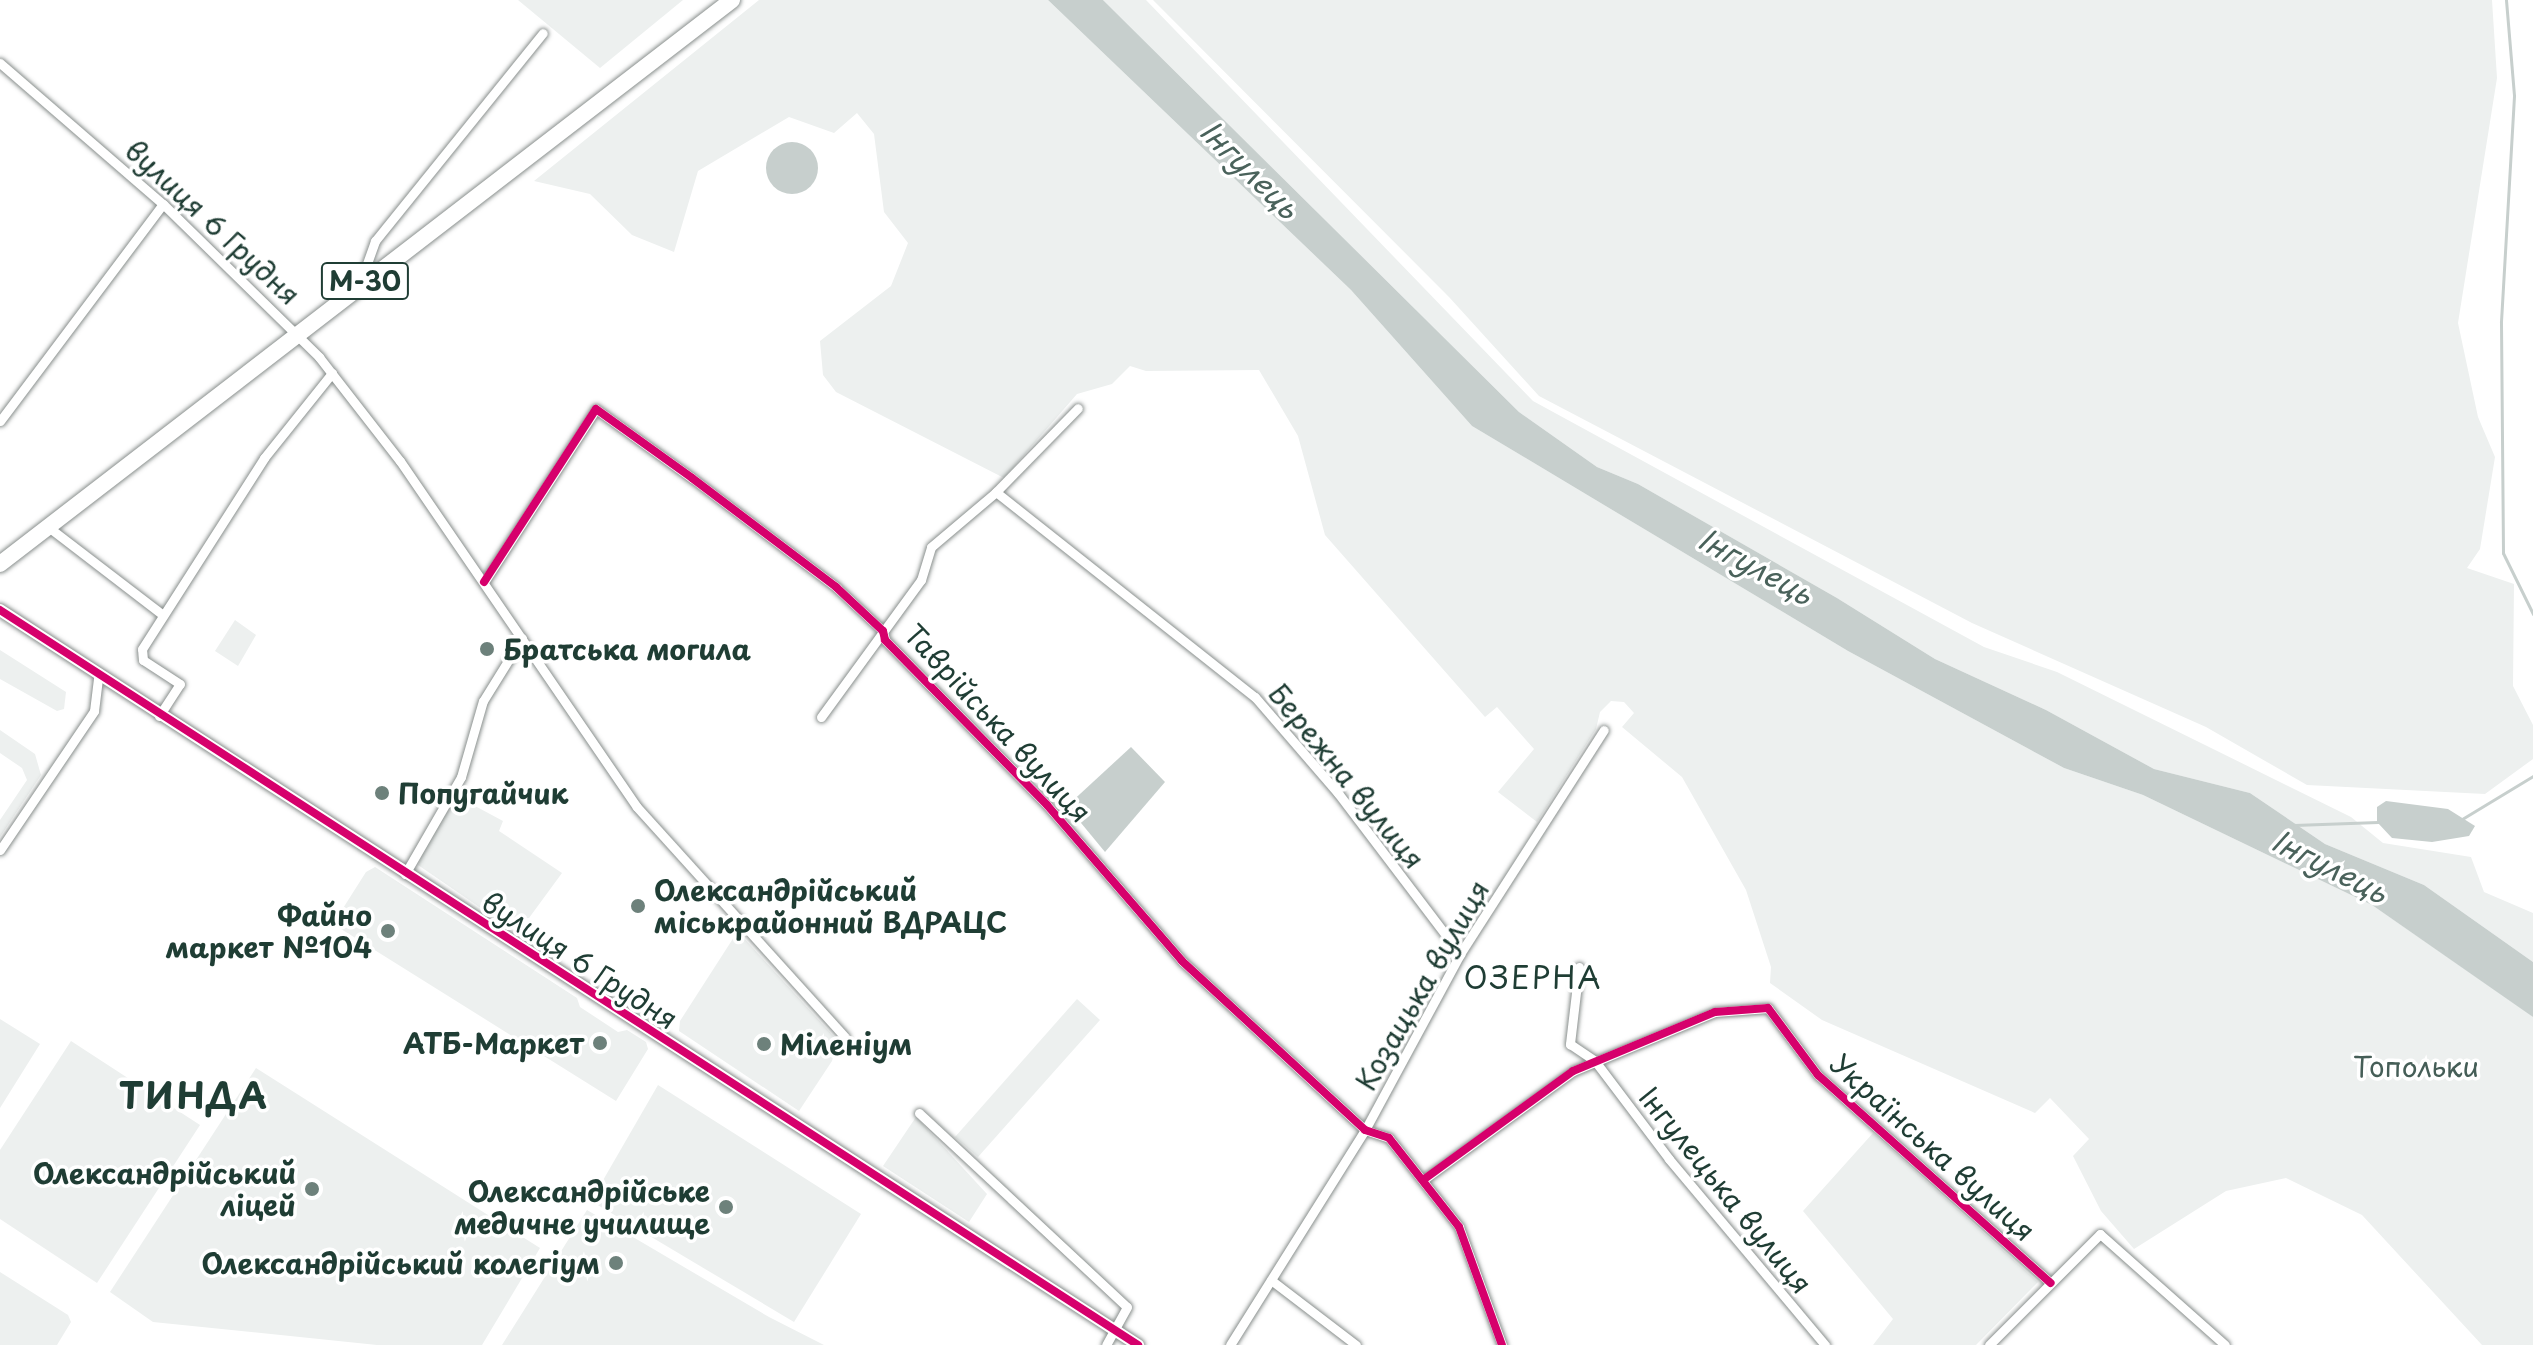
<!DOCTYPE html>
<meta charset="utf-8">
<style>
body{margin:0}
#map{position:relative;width:2533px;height:1345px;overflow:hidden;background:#fff;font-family:"Playpen Sans",sans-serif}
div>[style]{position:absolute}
.built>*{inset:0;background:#edf0ef}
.water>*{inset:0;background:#c7cfcd}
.round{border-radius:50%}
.stream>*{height:3px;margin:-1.5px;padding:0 1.5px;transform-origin:1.5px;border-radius:1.5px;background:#c7cfcd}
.roads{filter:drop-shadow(0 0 2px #898f8d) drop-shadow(0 0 2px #898f8d)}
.minor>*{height:9px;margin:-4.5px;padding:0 4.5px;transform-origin:4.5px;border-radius:4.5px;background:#fff}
.tertiary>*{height:12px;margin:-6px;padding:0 6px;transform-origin:6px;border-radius:6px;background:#fff}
.trunk>*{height:16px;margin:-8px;padding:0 8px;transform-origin:8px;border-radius:8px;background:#fff}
.cycleway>*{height:8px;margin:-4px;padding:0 4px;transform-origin:4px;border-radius:4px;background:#d6006c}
.dots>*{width:22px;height:22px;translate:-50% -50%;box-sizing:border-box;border:4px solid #fff;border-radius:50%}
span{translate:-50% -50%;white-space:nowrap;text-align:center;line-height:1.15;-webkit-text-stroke:7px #fff;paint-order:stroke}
.shield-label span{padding:2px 6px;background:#fff;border:2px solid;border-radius:6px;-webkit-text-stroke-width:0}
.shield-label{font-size:26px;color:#1f3d34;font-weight:700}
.street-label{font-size:28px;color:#1f3d34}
.poi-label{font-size:28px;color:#1f3d34;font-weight:700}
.left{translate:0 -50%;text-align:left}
.right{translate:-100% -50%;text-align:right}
.park-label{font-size:28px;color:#455e57}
.water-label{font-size:30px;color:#4a625b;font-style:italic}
.neighbourhood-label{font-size:30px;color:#1f3d34;letter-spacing:2px}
.district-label{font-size:36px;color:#1f3d34;font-weight:700;letter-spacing:2px}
</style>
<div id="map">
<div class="built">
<i style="clip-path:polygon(518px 0,683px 0,600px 68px)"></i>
<i style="clip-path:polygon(759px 0,1048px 0,1351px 290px,1472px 426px,1848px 651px,2064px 768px,2143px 795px,2372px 905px,2527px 1012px,2533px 1017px,2533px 1345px,2482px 1345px,2362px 1215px,2286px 1178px,2226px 1191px,2134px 1249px,2101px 1211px,2073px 1156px,2089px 1139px,2050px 1098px,2035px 1113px,1822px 1020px,1770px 983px,1771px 967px,1746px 890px,1682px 777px,1622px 727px,1634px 713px,1624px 702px,1611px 701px,1600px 712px,1596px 729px,1537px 822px,1498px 792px,1534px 749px,1497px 707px,1485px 717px,1325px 535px,1298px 436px,1259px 370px,1146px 371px,1130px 366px,1112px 384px,1077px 394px,1004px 478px,836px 392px,823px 375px,820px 341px,891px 286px,908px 243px,884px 212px,874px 134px,857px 113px,834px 133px,789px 117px,698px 171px,674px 252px,632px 235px,590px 194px,534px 181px)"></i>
<i style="clip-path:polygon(1103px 0,1146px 0,1533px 401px,1984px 647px,2057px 672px,2351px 817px,2383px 843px,2471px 857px,2484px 892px,2533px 913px,2533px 962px,2424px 885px,2325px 844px,2250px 793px,2154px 769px,2046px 710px,1935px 659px,1837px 598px,1638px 484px,1597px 467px,1519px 412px)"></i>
<i style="clip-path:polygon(1153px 0,2492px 0,2497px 78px,2458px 323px,2478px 417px,2495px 457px,2480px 549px,2467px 568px,2514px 584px,2513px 686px,2533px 725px,2533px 759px,2485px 794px,2307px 785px,2206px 727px,1972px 623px,1539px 396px,1449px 297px)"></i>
<i style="clip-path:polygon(235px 620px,256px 635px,238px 666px,215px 651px)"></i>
<i style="clip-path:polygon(0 650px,66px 692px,64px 709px,57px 711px,0 679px)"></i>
<i style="clip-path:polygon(0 730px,35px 754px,41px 775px,0 837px,0 820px,27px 780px,22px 768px,0 753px)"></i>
<i style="clip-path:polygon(462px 799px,503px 821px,499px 831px,562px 873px,529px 918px,509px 919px,497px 910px,488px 913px,418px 865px,426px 845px,455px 800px)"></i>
<i style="clip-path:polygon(375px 867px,577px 998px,580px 1007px,618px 1032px,627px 1030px,646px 1042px,648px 1049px,616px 1101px,333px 924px,366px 872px)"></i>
<i style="clip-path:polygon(741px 935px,837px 1040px,832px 1061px,799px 1111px,679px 1031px,680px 1021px,734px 937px)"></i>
<i style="clip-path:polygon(1077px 999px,1100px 1020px,978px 1157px,955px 1137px)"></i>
<i style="clip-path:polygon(0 1019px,40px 1044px,0 1108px)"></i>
<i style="clip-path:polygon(71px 1041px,200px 1125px,97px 1283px,0 1219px,0 1150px)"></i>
<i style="clip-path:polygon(256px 1068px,540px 1248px,482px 1345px,377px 1345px,153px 1322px,110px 1292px)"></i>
<i style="clip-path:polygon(658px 1085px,861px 1214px,794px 1322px,591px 1201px)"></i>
<i style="clip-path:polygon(916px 1117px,987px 1194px,969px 1222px,883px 1166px)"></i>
<i style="clip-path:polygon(1873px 1133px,2038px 1282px,1976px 1345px,1873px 1345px,1893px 1319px,1803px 1211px)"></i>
<i style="clip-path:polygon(587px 1210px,769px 1317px,824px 1345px,502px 1345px)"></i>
<i style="clip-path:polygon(0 1272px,68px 1315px,71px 1322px,57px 1345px,0 1345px)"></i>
</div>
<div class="water">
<i style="clip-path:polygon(1048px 0,1103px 0,1519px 412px,1597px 467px,1638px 484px,1837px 598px,1935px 659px,2046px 710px,2154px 769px,2250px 793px,2325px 844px,2424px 885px,2533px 962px,2533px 1017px,2372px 905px,2143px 795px,2064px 768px,1848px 651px,1472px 426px,1351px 290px)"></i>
<i class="round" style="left:766px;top:142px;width:52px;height:52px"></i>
<i style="clip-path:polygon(1131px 747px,1165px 782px,1105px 852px,1067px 806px)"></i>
<i style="clip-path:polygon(2386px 801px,2448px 809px,2475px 826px,2469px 836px,2432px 842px,2392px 838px,2377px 822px,2377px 807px)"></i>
</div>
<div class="stream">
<i style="left:2506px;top:0;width:96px;rotate:85.2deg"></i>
<i style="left:2514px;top:96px;width:227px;rotate:93.3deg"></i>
<i style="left:2501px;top:323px;width:230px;rotate:89.5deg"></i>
<i style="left:2503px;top:553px;width:68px;rotate:63.8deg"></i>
<i style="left:2462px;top:819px;width:83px;rotate:-31.2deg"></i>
<i style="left:2294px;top:825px;width:84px;rotate:-2deg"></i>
</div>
<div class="roads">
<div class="minor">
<i style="left:0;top:63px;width:216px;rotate:40.9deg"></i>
<i style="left:163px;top:204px;width:219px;rotate:44.4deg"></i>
<i style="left:319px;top:357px;width:132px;rotate:52.1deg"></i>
<i style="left:400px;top:461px;width:419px;rotate:55.6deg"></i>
<i style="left:637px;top:807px;width:310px;rotate:47.9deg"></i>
<i style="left:360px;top:283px;width:45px;rotate:-70.3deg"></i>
<i style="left:375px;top:241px;width:267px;rotate:-51.1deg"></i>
<i style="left:0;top:421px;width:271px;rotate:-53.1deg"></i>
<i style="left:996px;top:492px;width:330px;rotate:38.4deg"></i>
<i style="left:1255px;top:697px;width:127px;rotate:49.2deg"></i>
<i style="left:1338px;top:793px;width:202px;rotate:52.8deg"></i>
<i style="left:47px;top:526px;width:146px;rotate:37.5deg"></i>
<i style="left:484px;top:582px;width:206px;rotate:-57.1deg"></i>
<i style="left:596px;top:409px;width:118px;rotate:35.7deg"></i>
<i style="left:692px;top:478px;width:181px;rotate:37.1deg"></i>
<i style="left:836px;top:587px;width:64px;rotate:43.1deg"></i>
<i style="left:883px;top:631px;width:9px;rotate:77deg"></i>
<i style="left:885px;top:640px;width:231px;rotate:45.5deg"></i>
<i style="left:1047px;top:805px;width:206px;rotate:49.1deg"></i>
<i style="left:1182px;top:961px;width:249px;rotate:42.7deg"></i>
<i style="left:1365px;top:1130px;width:25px;rotate:18deg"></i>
<i style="left:1389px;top:1138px;width:113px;rotate:51.8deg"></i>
<i style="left:1459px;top:1227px;width:126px;rotate:70deg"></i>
<i style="left:159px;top:716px;width:38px;rotate:-57deg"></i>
<i style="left:180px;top:684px;width:44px;rotate:-147deg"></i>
<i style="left:143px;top:660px;width:11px;rotate:-95deg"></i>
<i style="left:142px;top:649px;width:227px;rotate:-57.4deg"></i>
<i style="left:264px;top:458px;width:109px;rotate:-51.3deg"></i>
<i style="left:821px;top:717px;width:170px;rotate:-53.9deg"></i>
<i style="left:921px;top:580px;width:34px;rotate:-73deg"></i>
<i style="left:931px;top:547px;width:85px;rotate:-40.2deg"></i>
<i style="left:996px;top:492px;width:117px;rotate:-45.7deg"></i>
<i style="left:0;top:850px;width:168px;rotate:-55.9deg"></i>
<i style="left:94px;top:711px;width:35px;rotate:-83deg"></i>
<i style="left:405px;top:874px;width:112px;rotate:-60deg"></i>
<i style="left:461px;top:777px;width:79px;rotate:-73.9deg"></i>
<i style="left:483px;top:701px;width:74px;rotate:-58.2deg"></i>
<i style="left:1579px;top:967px;width:78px;rotate:96.7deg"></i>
<i style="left:1570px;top:1044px;width:30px;rotate:34deg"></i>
<i style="left:1595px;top:1061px;width:123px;rotate:52.9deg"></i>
<i style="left:1669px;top:1159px;width:243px;rotate:50deg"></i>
<i style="left:919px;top:1113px;width:284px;rotate:43deg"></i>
<i style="left:1127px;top:1307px;width:43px;rotate:118.9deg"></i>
<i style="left:1423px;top:1180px;width:185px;rotate:-36deg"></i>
<i style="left:1573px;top:1071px;width:154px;rotate:-22.6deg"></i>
<i style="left:1715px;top:1012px;width:53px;rotate:-4.3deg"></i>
<i style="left:1768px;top:1008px;width:84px;rotate:53.3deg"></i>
<i style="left:1818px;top:1075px;width:312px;rotate:41.8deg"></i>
<i style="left:1271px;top:1280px;width:107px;rotate:37.4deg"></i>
<i style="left:1230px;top:1345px;width:254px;rotate:-57.9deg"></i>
<i style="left:1365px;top:1130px;width:200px;rotate:-61.6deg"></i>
<i style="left:1460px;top:954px;width:266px;rotate:-57.3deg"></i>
<i style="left:1989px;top:1345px;width:157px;rotate:-45deg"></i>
<i style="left:2100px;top:1234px;width:167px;rotate:41.6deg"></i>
</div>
<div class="tertiary">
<i style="left:0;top:610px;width:1355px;rotate:32.86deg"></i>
</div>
<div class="trunk">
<i style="left:0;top:564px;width:924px;rotate:-37.61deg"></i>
</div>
</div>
<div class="cycleway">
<i style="left:484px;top:582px;width:206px;rotate:-57.1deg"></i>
<i style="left:596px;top:409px;width:118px;rotate:35.7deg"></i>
<i style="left:692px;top:478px;width:181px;rotate:37.1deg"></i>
<i style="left:836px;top:587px;width:64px;rotate:43.1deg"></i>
<i style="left:883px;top:631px;width:9px;rotate:77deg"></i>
<i style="left:885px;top:640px;width:231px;rotate:45.5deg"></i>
<i style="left:1047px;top:805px;width:206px;rotate:49.1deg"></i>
<i style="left:1182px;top:961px;width:249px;rotate:42.7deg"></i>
<i style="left:1365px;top:1130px;width:25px;rotate:18deg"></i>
<i style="left:1389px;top:1138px;width:113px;rotate:51.8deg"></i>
<i style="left:1459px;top:1227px;width:126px;rotate:70deg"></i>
<i style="left:0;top:610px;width:1355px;rotate:32.86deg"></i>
<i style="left:1423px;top:1180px;width:185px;rotate:-36deg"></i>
<i style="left:1573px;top:1071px;width:154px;rotate:-22.6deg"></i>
<i style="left:1715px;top:1012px;width:53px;rotate:-4.3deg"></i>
<i style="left:1768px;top:1008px;width:84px;rotate:53.3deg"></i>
<i style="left:1818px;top:1075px;width:312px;rotate:41.8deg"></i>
</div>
<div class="dots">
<i style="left:487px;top:649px;background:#6d817b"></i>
<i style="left:382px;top:793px;background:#6d817b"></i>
<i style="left:638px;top:906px;background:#6d817b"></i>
<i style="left:388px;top:931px;background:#6d817b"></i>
<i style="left:600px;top:1043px;background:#6d817b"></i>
<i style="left:764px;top:1044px;background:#6d817b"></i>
<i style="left:312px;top:1189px;background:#6d817b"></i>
<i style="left:726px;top:1207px;background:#6d817b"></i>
<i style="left:616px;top:1263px;background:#6d817b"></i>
</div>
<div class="shield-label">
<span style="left:365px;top:281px">М-30</span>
</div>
<div class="street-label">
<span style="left:213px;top:222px;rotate:43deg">вулиця 6 Грудня</span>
<span style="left:998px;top:723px;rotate:47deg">Таврійська вулиця</span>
<span style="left:1347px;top:776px;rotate:51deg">Бережна вулиця</span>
<span style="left:580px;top:960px;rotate:33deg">вулиця 6 Грудня</span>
<span style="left:1422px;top:985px;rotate:-60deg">Козацька вулиця</span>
<span style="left:1933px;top:1147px;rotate:42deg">Українська вулиця</span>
<span style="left:1726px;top:1190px;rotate:51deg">Інгулецька вулиця</span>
</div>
<div class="poi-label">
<span class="left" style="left:503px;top:649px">Братська могила</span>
<span class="left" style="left:398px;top:793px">Попугайчик</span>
<span class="left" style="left:654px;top:906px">Олександрійський<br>міськрайонний ВДРАЦС</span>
<span class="right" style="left:372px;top:931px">Файно<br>маркет №104</span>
<span class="right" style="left:584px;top:1043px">АТБ-Маркет</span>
<span class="left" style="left:780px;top:1044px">Міленіум</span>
<span class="right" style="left:296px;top:1189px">Олександрійський<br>ліцей</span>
<span class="right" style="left:710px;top:1207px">Олександрійське<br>медичне училище</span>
<span class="right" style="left:600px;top:1263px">Олександрійський колегіум</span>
</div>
<div class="park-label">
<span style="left:2416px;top:1066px">Топольки</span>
</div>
<div class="water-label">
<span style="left:1250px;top:169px;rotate:45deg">Інгулець</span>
<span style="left:1756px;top:566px;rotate:29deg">Інгулець</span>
<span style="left:2330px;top:866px;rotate:27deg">Інгулець</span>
</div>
<div class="neighbourhood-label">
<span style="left:1533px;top:977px">ОЗЕРНА</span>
</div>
<div class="district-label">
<span style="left:194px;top:1095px">ТИНДА</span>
</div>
</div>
